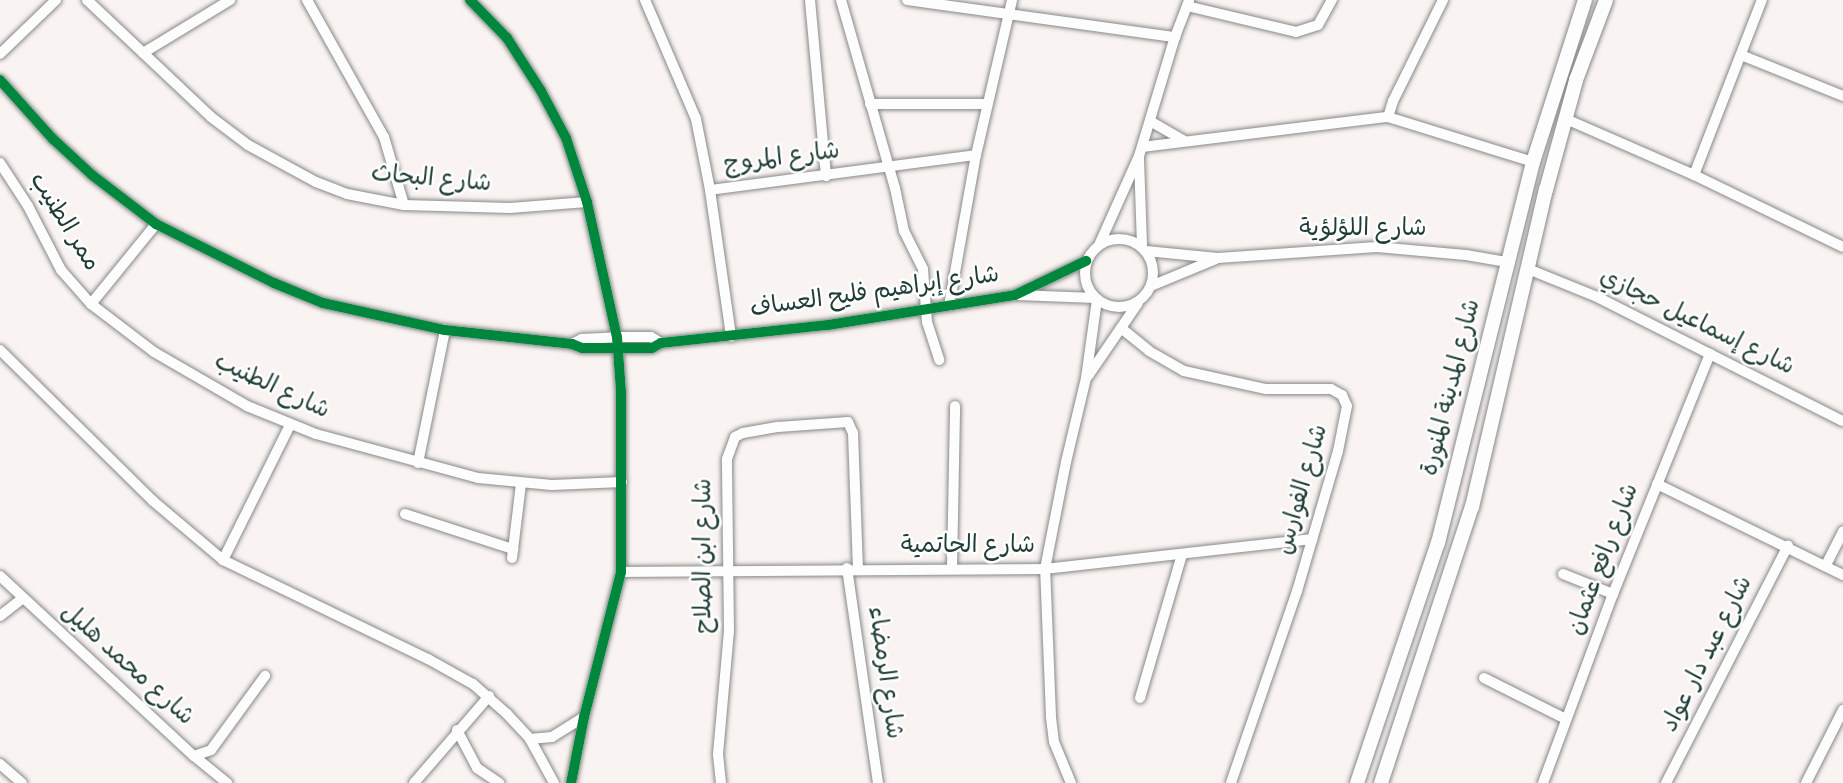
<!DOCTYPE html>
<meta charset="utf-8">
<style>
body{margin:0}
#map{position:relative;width:1843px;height:783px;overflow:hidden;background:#f9f3f2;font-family:"Gochi Hand","Playpen Sans Arabic",sans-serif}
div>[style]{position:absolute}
.roads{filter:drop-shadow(0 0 2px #878987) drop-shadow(0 0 2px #878987)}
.minor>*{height:10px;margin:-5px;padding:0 5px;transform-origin:5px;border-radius:5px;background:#fefdfd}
.minor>.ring{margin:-5px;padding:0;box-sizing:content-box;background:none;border:10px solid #fefdfd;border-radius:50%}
.major>*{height:14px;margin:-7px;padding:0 7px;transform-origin:7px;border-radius:7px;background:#fefdfd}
.cycleway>*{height:10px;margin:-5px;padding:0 5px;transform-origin:5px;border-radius:5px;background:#00873e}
span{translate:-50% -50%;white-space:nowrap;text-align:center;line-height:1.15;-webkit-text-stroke:5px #fff;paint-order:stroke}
.street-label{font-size:24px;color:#1f3d34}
</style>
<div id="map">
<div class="roads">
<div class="minor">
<i style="left:87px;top:0;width:170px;rotate:43.3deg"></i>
<i style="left:211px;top:117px;width:46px;rotate:37.1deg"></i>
<i style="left:248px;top:145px;width:77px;rotate:28.6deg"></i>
<i style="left:316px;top:182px;width:33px;rotate:21deg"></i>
<i style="left:347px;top:194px;width:58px;rotate:10.9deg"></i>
<i style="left:404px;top:205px;width:106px;rotate:1.6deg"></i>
<i style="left:510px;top:208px;width:77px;rotate:-4.5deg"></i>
<i style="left:307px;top:0;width:157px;rotate:60.7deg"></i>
<i style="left:384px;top:137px;width:71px;rotate:73.6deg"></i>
<i style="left:470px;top:0;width:53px;rotate:45.8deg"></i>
<i style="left:507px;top:38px;width:63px;rotate:57.3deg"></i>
<i style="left:541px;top:91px;width:53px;rotate:62deg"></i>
<i style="left:566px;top:138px;width:67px;rotate:71.8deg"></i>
<i style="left:587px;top:202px;width:138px;rotate:77.5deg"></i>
<i style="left:617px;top:337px;width:55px;rotate:85.8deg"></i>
<i style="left:621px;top:392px;width:180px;rotate:90deg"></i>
<i style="left:621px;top:572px;width:150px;rotate:104.3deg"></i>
<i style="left:584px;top:717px;width:67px;rotate:101.1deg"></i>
<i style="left:645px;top:0;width:129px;rotate:66.8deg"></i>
<i style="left:696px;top:119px;width:72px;rotate:78.8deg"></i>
<i style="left:710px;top:190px;width:148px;rotate:81.8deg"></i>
<i style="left:810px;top:0;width:177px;rotate:84.8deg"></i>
<i style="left:841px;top:0;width:196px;rotate:74deg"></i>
<i style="left:895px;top:188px;width:44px;rotate:78.2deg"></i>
<i style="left:904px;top:231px;width:42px;rotate:63.4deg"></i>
<i style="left:923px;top:269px;width:53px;rotate:85.7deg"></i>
<i style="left:927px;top:322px;width:40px;rotate:72deg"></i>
<i style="left:907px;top:0;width:271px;rotate:7.9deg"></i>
<i style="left:1443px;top:0;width:113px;rotate:116.3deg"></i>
<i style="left:1393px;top:101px;width:17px;rotate:107deg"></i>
<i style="left:1388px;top:117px;width:152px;rotate:17.2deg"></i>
<i style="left:1187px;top:6px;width:112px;rotate:13.4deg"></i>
<i style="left:1296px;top:32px;width:23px;rotate:-18deg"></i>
<i style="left:1318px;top:25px;width:29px;rotate:-61deg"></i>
<i style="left:143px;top:53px;width:102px;rotate:-31.3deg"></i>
<i style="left:0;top:54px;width:78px;rotate:-44deg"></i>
<i style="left:1741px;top:55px;width:110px;rotate:21.9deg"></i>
<i style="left:0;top:80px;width:79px;rotate:48.1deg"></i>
<i style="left:53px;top:139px;width:53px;rotate:42.7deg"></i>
<i style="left:92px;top:175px;width:81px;rotate:37.4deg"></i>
<i style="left:156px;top:224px;width:132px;rotate:26.6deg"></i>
<i style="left:274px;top:283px;width:53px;rotate:22.2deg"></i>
<i style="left:323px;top:303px;width:125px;rotate:12.5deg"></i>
<i style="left:445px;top:330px;width:128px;rotate:6.3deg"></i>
<i style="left:572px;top:344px;width:11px;rotate:22deg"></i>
<i style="left:582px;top:348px;width:70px"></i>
<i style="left:652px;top:348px;width:10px;rotate:-29deg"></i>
<i style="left:661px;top:343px;width:168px;rotate:-6.2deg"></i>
<i style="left:828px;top:325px;width:189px;rotate:-9.1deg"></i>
<i style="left:1015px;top:295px;width:79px;rotate:-25.6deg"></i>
<i style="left:870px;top:104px;width:117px"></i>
<i style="left:1566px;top:119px;width:140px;rotate:23.6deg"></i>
<i style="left:1694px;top:175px;width:165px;rotate:25.8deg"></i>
<i style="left:1150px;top:121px;width:38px;rotate:30deg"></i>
<i style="left:1142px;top:147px;width:248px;rotate:-7deg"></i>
<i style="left:1139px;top:159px;width:88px;rotate:88deg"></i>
<i style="left:0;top:163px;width:51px;rotate:56.9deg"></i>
<i style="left:28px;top:206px;width:72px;rotate:62.7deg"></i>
<i style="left:61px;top:270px;width:45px;rotate:48.6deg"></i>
<i style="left:91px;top:304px;width:79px;rotate:37.3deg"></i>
<i style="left:154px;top:352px;width:108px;rotate:30.1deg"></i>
<i style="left:247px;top:406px;width:74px;rotate:22.1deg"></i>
<i style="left:316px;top:434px;width:168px;rotate:15.2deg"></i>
<i style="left:478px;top:478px;width:74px;rotate:5.4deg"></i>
<i style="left:552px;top:485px;width:70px;rotate:-2.5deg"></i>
<i style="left:1694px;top:175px;width:188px;rotate:-68.8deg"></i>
<i style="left:710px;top:190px;width:268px;rotate:-7.5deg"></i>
<i class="ring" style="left:1085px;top:239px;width:58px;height:58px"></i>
<i style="left:1099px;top:245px;width:98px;rotate:-65.8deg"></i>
<i style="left:1139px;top:156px;width:124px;rotate:-73.2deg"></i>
<i style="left:1175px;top:37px;width:40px;rotate:-69deg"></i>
<i style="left:1146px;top:251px;width:72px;rotate:5.6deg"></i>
<i style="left:1218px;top:258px;width:159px;rotate:-4deg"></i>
<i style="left:1377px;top:247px;width:89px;rotate:5.1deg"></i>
<i style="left:1466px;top:255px;width:42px;rotate:9.7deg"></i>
<i style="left:1528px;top:269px;width:74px;rotate:22.1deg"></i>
<i style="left:1597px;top:297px;width:275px;rotate:26.8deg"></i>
<i style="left:1151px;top:286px;width:70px;rotate:-22.6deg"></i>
<i style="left:1017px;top:295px;width:78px;rotate:2.2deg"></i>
<i style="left:91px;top:304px;width:103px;rotate:-50.9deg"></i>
<i style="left:949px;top:306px;width:153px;rotate:-79.9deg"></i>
<i style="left:976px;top:155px;width:159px;rotate:-76.9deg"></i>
<i style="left:1121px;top:328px;width:36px;rotate:39deg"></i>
<i style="left:1149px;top:351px;width:40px;rotate:29.7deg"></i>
<i style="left:1184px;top:371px;width:84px;rotate:12.4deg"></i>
<i style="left:1266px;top:389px;width:65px"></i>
<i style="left:1331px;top:389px;width:13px;rotate:29deg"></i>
<i style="left:1342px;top:395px;width:12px;rotate:66deg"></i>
<i style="left:1347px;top:406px;width:46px;rotate:101.3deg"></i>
<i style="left:1338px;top:451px;width:146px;rotate:106.3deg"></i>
<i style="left:1297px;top:591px;width:203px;rotate:109deg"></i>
<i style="left:572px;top:344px;width:11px;rotate:-27deg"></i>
<i style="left:582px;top:339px;width:35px;rotate:-3deg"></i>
<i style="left:617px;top:337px;width:34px"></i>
<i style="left:651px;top:337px;width:12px;rotate:31deg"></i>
<i style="left:0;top:350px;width:215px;rotate:44.6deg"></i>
<i style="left:153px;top:501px;width:92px;rotate:40.1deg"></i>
<i style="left:223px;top:560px;width:228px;rotate:25.8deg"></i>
<i style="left:428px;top:659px;width:51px;rotate:29.1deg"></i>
<i style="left:473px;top:684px;width:45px;rotate:41.4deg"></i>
<i style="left:507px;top:714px;width:34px;rotate:47deg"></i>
<i style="left:530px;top:739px;width:50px;rotate:61.4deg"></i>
<i style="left:1088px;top:376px;width:88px;rotate:-55.6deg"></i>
<i style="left:418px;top:463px;width:136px;rotate:-78.5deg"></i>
<i style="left:1657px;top:484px;width:207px;rotate:26.1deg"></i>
<i style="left:405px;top:514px;width:114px;rotate:18deg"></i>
<i style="left:512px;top:558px;width:75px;rotate:-83.1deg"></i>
<i style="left:223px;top:560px;width:151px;rotate:-63.6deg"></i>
<i style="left:1826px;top:565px;width:38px;rotate:-63deg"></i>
<i style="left:847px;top:568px;width:217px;rotate:81.8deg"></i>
<i style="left:952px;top:568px;width:162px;rotate:-88.9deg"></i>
<i style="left:621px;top:572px;width:424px;rotate:-0.4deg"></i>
<i style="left:1045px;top:569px;width:269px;rotate:-6.4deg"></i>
<i style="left:1563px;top:574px;width:54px;rotate:21.8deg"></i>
<i style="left:0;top:576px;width:265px;rotate:42.9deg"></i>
<i style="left:194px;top:756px;width:43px;rotate:39.3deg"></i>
<i style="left:0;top:616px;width:28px;rotate:-38deg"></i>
<i style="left:1484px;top:678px;width:92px;rotate:26.6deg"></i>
<i style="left:1140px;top:698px;width:150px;rotate:-73.7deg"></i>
<i style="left:457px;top:730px;width:43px;rotate:62.2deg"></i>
<i style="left:477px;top:768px;width:27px;rotate:34deg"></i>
<i style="left:530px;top:739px;width:22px;rotate:-5deg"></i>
<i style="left:552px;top:737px;width:38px;rotate:-32deg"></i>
<i style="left:194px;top:756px;width:18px;rotate:-19deg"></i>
<i style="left:211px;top:750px;width:92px;rotate:-53.9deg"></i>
<i style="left:0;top:764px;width:29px;rotate:41deg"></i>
<i style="left:414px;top:783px;width:115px;rotate:-49.2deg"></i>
<i style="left:721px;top:783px;width:29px;rotate:-96deg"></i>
<i style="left:718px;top:754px;width:123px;rotate:-84.9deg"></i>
<i style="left:729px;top:631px;width:172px;rotate:-90.7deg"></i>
<i style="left:727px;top:459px;width:23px;rotate:-70deg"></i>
<i style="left:735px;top:437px;width:9px;rotate:-27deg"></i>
<i style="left:743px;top:433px;width:36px;rotate:-10deg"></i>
<i style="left:778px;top:427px;width:70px;rotate:-4.1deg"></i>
<i style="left:848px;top:422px;width:12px;rotate:66deg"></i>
<i style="left:853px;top:433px;width:135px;rotate:87.9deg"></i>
<i style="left:1071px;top:783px;width:44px;rotate:-112.5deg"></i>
<i style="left:1054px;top:742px;width:26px;rotate:-97deg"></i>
<i style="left:1051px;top:716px;width:147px;rotate:-92.3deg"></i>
<i style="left:1045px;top:569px;width:109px;rotate:-78.9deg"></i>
<i style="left:1066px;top:462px;width:86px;rotate:-76.6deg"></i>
<i style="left:1086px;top:378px;width:79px;rotate:-82deg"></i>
<i style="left:1543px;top:783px;width:202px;rotate:-69.7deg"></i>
<i style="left:1613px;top:594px;width:259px;rotate:-68deg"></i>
<i style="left:1666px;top:783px;width:267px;rotate:-62.8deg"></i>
<i style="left:1806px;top:783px;width:82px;rotate:-63.1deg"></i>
</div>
<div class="major">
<i style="left:1357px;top:783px;width:253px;rotate:-71.4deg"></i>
<i style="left:1438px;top:543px;width:393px;rotate:-76deg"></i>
<i style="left:1533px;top:162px;width:170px;rotate:-72.2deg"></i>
<i style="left:1381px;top:783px;width:291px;rotate:-71.8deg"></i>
<i style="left:1472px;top:507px;width:326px;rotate:-76.9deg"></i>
<i style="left:1546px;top:190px;width:114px;rotate:-74.7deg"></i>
<i style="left:1576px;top:80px;width:85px;rotate:-69.4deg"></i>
</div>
</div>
<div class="cycleway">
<i style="left:470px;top:0;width:53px;rotate:45.8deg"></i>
<i style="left:507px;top:38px;width:63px;rotate:57.3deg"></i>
<i style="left:541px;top:91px;width:53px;rotate:62deg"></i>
<i style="left:566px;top:138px;width:67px;rotate:71.8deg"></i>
<i style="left:587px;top:202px;width:138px;rotate:77.5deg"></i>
<i style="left:617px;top:337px;width:55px;rotate:85.8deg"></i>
<i style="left:621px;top:392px;width:180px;rotate:90deg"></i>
<i style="left:621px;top:572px;width:150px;rotate:104.3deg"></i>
<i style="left:584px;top:717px;width:67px;rotate:101.1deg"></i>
<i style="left:0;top:80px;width:79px;rotate:48.1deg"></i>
<i style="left:53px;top:139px;width:53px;rotate:42.7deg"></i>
<i style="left:92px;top:175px;width:81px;rotate:37.4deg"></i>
<i style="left:156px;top:224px;width:132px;rotate:26.6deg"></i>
<i style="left:274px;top:283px;width:53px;rotate:22.2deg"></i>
<i style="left:323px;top:303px;width:125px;rotate:12.5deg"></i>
<i style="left:445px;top:330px;width:128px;rotate:6.3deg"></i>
<i style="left:572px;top:344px;width:11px;rotate:22deg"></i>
<i style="left:582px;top:348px;width:70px"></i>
<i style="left:652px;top:348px;width:10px;rotate:-29deg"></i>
<i style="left:661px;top:343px;width:168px;rotate:-6.2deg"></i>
<i style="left:828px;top:325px;width:189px;rotate:-9.1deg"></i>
<i style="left:1015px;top:295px;width:79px;rotate:-25.6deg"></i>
</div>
<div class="street-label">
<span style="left:782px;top:160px;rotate:-7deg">شارع المروج</span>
<span style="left:431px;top:181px;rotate:5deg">شارع البحاث</span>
<span style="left:63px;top:223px;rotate:58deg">ممر الطنيب</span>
<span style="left:1363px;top:231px">شارع اللؤلؤية</span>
<span style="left:875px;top:294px;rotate:-8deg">شارع إبراهيم فليح العساف</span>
<span style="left:1696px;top:324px;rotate:26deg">شارع إسماعيل حجازي</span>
<span style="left:271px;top:388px;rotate:25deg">شارع الطنيب</span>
<span style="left:1453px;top:388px;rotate:-76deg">شارع المدينة المنورة</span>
<span style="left:1304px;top:490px;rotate:-74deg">شارع الفوارس</span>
<span style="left:968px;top:548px">شارع الحاتمية</span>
<span style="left:706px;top:556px;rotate:-90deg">شارع ابن الصلاح</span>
<span style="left:1605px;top:560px;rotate:-69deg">شارع رافع عثمان</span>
<span style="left:1709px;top:655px;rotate:-63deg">شارع عبد دار عواد</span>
<span style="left:126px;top:666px;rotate:42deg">شارع محمد هليل</span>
<span style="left:883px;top:673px;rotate:82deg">شارع الرمضاء</span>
</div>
</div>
